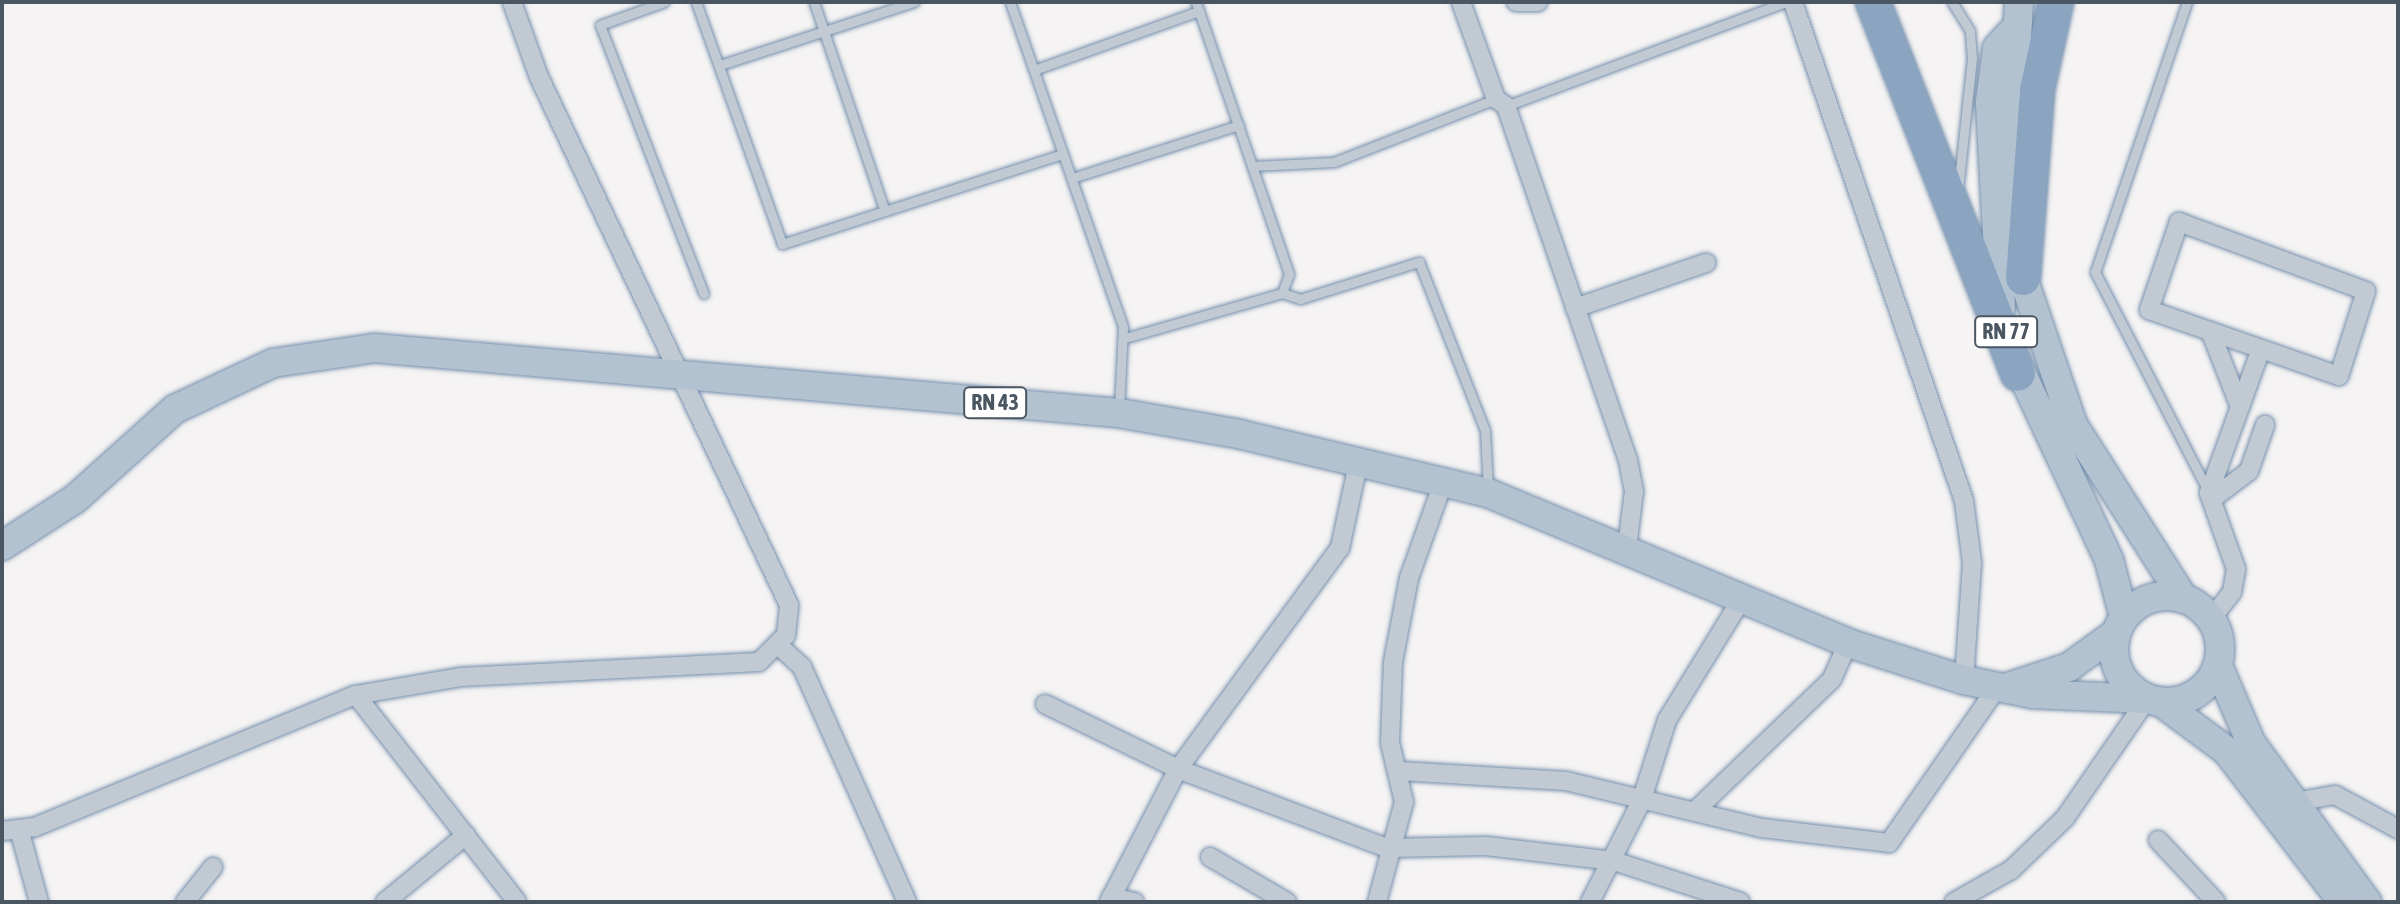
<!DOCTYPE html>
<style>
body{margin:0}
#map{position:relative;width:2400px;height:904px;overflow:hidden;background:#f5f3f3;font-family:"Asap Condensed",sans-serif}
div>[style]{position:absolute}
.roads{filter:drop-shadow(0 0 2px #7690ad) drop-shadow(0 0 2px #7690ad)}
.lane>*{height:9px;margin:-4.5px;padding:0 4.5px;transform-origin:4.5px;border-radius:4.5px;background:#c1cad2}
.street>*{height:18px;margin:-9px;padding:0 9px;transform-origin:9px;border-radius:9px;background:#c1cad2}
.primary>*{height:28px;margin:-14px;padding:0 14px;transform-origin:14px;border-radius:14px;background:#b3c2d1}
.primary>.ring{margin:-14px;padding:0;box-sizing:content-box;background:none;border:28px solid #b3c2d1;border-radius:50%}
.highway>*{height:34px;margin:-17px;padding:0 17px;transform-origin:17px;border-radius:17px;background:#8ba5c1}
span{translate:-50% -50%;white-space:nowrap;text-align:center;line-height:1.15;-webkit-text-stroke:7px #fff;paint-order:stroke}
.shield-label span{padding:2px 6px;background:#fff;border:2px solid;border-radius:6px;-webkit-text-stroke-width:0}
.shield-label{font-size:22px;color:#4a5661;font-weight:700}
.frame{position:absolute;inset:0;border:4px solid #4a5661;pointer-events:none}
</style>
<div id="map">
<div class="roads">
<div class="lane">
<i style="left:664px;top:2px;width:68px;rotate:160.2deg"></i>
<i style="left:600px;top:25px;width:288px;rotate:68.9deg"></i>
<i style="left:696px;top:2px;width:257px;rotate:70.4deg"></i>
<i style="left:782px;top:244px;width:295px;rotate:-17.8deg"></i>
<i style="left:814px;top:2px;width:219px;rotate:71.3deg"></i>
<i style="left:1010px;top:2px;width:344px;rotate:70.8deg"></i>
<i style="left:1123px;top:327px;width:83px;rotate:92.8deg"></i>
<i style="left:1952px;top:2px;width:34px;rotate:58deg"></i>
<i style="left:1970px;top:31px;width:27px;rotate:86deg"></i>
<i style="left:1972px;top:58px;width:132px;rotate:96.1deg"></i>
<i style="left:2187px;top:2px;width:285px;rotate:108.8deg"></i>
<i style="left:2095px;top:272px;width:246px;rotate:62.7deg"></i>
<i style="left:720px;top:65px;width:204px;rotate:-18deg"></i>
<i style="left:1034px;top:70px;width:175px;rotate:-19.7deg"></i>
<i style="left:1506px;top:106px;width:299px;rotate:-20.4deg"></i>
<i style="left:1252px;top:166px;width:82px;rotate:-2.8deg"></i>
<i style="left:1334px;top:162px;width:174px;rotate:-21.3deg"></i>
<i style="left:1072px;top:178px;width:175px;rotate:-17.6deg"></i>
<i style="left:1282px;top:293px;width:19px;rotate:18deg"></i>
<i style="left:1300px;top:299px;width:125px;rotate:-17.3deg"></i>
<i style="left:1419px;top:262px;width:180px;rotate:68.6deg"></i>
<i style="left:1485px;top:430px;width:59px;rotate:87.1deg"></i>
<i style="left:1125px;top:338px;width:163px;rotate:-16deg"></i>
<i style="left:1282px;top:293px;width:20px;rotate:-70deg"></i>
<i style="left:1289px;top:274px;width:287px;rotate:-108.9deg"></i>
</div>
<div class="street">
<i style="left:1461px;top:2px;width:103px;rotate:70.2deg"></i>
<i style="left:1496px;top:99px;width:12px;rotate:35deg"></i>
<i style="left:1506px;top:106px;width:374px;rotate:71deg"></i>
<i style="left:1628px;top:460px;width:32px;rotate:79deg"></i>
<i style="left:1634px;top:491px;width:57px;rotate:97deg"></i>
<i style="left:1516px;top:2px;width:22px"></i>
<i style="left:1793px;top:2px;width:527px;rotate:71.08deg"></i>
<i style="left:1964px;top:501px;width:63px;rotate:82.6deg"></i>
<i style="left:1972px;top:563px;width:117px;rotate:93.9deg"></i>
<i style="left:2179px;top:222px;width:199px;rotate:20.3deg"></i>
<i style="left:2366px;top:291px;width:89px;rotate:107.6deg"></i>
<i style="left:2339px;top:376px;width:201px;rotate:-160.8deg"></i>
<i style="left:2149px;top:310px;width:93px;rotate:-71.2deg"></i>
<i style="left:1575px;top:308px;width:139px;rotate:-19deg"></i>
<i style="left:2211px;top:333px;width:79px;rotate:68.6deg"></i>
<i style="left:2212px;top:499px;width:46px;rotate:-37.1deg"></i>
<i style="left:2249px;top:471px;width:49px;rotate:-70.8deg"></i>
<i style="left:2211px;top:619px;width:34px;rotate:-52deg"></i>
<i style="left:2232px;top:592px;width:23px;rotate:-80deg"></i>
<i style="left:2236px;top:569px;width:81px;rotate:-109.6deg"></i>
<i style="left:2209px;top:493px;width:151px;rotate:-70.2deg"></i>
<i style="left:779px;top:646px;width:31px;rotate:42deg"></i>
<i style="left:802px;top:667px;width:257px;rotate:65.9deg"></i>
<i style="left:356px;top:695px;width:262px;rotate:52.1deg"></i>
<i style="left:1045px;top:704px;width:148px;rotate:26deg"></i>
<i style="left:1178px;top:769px;width:223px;rotate:20.7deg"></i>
<i style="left:1387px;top:848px;width:99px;rotate:-1.2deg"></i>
<i style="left:1486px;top:846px;width:129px;rotate:6.7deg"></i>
<i style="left:1614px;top:861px;width:133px;rotate:18deg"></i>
<i style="left:1399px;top:771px;width:167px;rotate:3.4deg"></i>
<i style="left:1566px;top:781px;width:202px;rotate:13.5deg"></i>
<i style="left:1762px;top:828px;width:128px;rotate:6.7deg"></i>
<i style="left:1889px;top:843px;width:191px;rotate:-55.2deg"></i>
<i style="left:2295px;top:802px;width:41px;rotate:-9.9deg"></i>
<i style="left:2335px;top:795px;width:72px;rotate:28.4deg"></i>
<i style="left:1696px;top:810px;width:189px;rotate:-43.9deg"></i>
<i style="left:1832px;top:679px;width:39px;rotate:-66deg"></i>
<i style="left:19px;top:829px;width:76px;rotate:74.7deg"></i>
<i style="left:2px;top:831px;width:33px;rotate:-7deg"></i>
<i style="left:35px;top:827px;width:347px;rotate:-22.4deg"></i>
<i style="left:356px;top:695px;width:107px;rotate:-9.7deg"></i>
<i style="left:461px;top:677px;width:298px;rotate:-2.9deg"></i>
<i style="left:759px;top:662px;width:38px;rotate:-45deg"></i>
<i style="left:786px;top:635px;width:30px;rotate:-84deg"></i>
<i style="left:789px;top:605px;width:584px;rotate:-115.34deg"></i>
<i style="left:539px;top:77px;width:80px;rotate:-109.8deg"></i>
<i style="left:2158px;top:840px;width:85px;rotate:46.9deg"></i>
<i style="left:1210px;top:857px;width:89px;rotate:30.3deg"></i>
<i style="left:1111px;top:897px;width:24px;rotate:12deg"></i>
<i style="left:185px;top:902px;width:45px;rotate:-51.3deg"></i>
<i style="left:385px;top:902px;width:105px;rotate:-39.6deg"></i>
<i style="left:1109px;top:902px;width:150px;rotate:-62.6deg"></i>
<i style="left:1178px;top:769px;width:274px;rotate:-53.8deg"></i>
<i style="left:1340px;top:548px;width:91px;rotate:-77.9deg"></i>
<i style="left:1377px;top:902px;width:104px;rotate:-74.9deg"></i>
<i style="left:1404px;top:802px;width:61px;rotate:-103.3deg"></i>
<i style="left:1390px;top:743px;width:81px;rotate:-87.9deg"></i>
<i style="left:1393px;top:662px;width:86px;rotate:-79.2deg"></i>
<i style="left:1409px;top:578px;width:104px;rotate:-70.3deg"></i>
<i style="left:1590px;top:902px;width:112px;rotate:-63deg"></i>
<i style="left:1641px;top:802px;width:86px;rotate:-72.4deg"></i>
<i style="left:1667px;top:720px;width:141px;rotate:-58.3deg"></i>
<i style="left:1954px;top:902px;width:65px;rotate:-29.3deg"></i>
<i style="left:2011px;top:870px;width:75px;rotate:-43.9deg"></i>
<i style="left:2065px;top:818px;width:145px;rotate:-55.4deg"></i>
</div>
<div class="primary">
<i style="left:2019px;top:2px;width:196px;rotate:93.2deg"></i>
<i style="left:2008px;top:198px;width:81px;rotate:79.4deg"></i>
<i style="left:2023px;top:278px;width:155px;rotate:71.2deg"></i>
<i style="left:2073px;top:425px;width:206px;rotate:57.5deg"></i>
<i style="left:2001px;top:307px;width:205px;rotate:-93.1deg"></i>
<i style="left:1990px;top:102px;width:54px;rotate:-82.6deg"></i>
<i style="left:1997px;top:48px;width:22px;rotate:-47deg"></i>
<i style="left:2013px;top:355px;width:226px;rotate:64.9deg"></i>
<i style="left:2109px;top:560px;width:59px;rotate:75.3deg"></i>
<i style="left:2px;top:546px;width:87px;rotate:-32.8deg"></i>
<i style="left:75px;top:499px;width:135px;rotate:-42deg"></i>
<i style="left:175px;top:409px;width:108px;rotate:-25.1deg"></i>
<i style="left:273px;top:363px;width:102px;rotate:-8.4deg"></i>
<i style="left:374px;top:348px;width:748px;rotate:4.99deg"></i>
<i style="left:1119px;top:413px;width:122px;rotate:9.9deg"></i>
<i style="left:1239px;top:434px;width:256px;rotate:13.3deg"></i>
<i style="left:1488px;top:493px;width:390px;rotate:22.6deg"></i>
<i style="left:1848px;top:643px;width:122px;rotate:17.7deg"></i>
<i style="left:1964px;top:680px;width:69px;rotate:11.6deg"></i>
<i style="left:2032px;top:694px;width:115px;rotate:2.5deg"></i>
<i class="ring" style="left:2114px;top:596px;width:78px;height:78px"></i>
<i style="left:2218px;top:666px;width:84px;rotate:66.8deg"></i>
<i style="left:2251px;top:743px;width:197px;rotate:53.9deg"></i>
<i style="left:2011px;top:686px;width:61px;rotate:-18.1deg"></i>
<i style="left:2069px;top:667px;width:58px;rotate:-35.9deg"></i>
<i style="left:2161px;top:702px;width:82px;rotate:36.6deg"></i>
<i style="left:2227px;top:751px;width:190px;rotate:52.5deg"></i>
</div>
<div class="highway">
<i style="left:1873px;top:2px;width:399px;rotate:68.7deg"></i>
<i style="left:2023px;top:278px;width:189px;rotate:-85.7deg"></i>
<i style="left:2037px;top:90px;width:90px;rotate:-77.8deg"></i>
</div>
</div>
<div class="shield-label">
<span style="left:2006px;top:332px">RN 77</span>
<span style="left:995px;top:403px">RN 43</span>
</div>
<div class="frame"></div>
</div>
